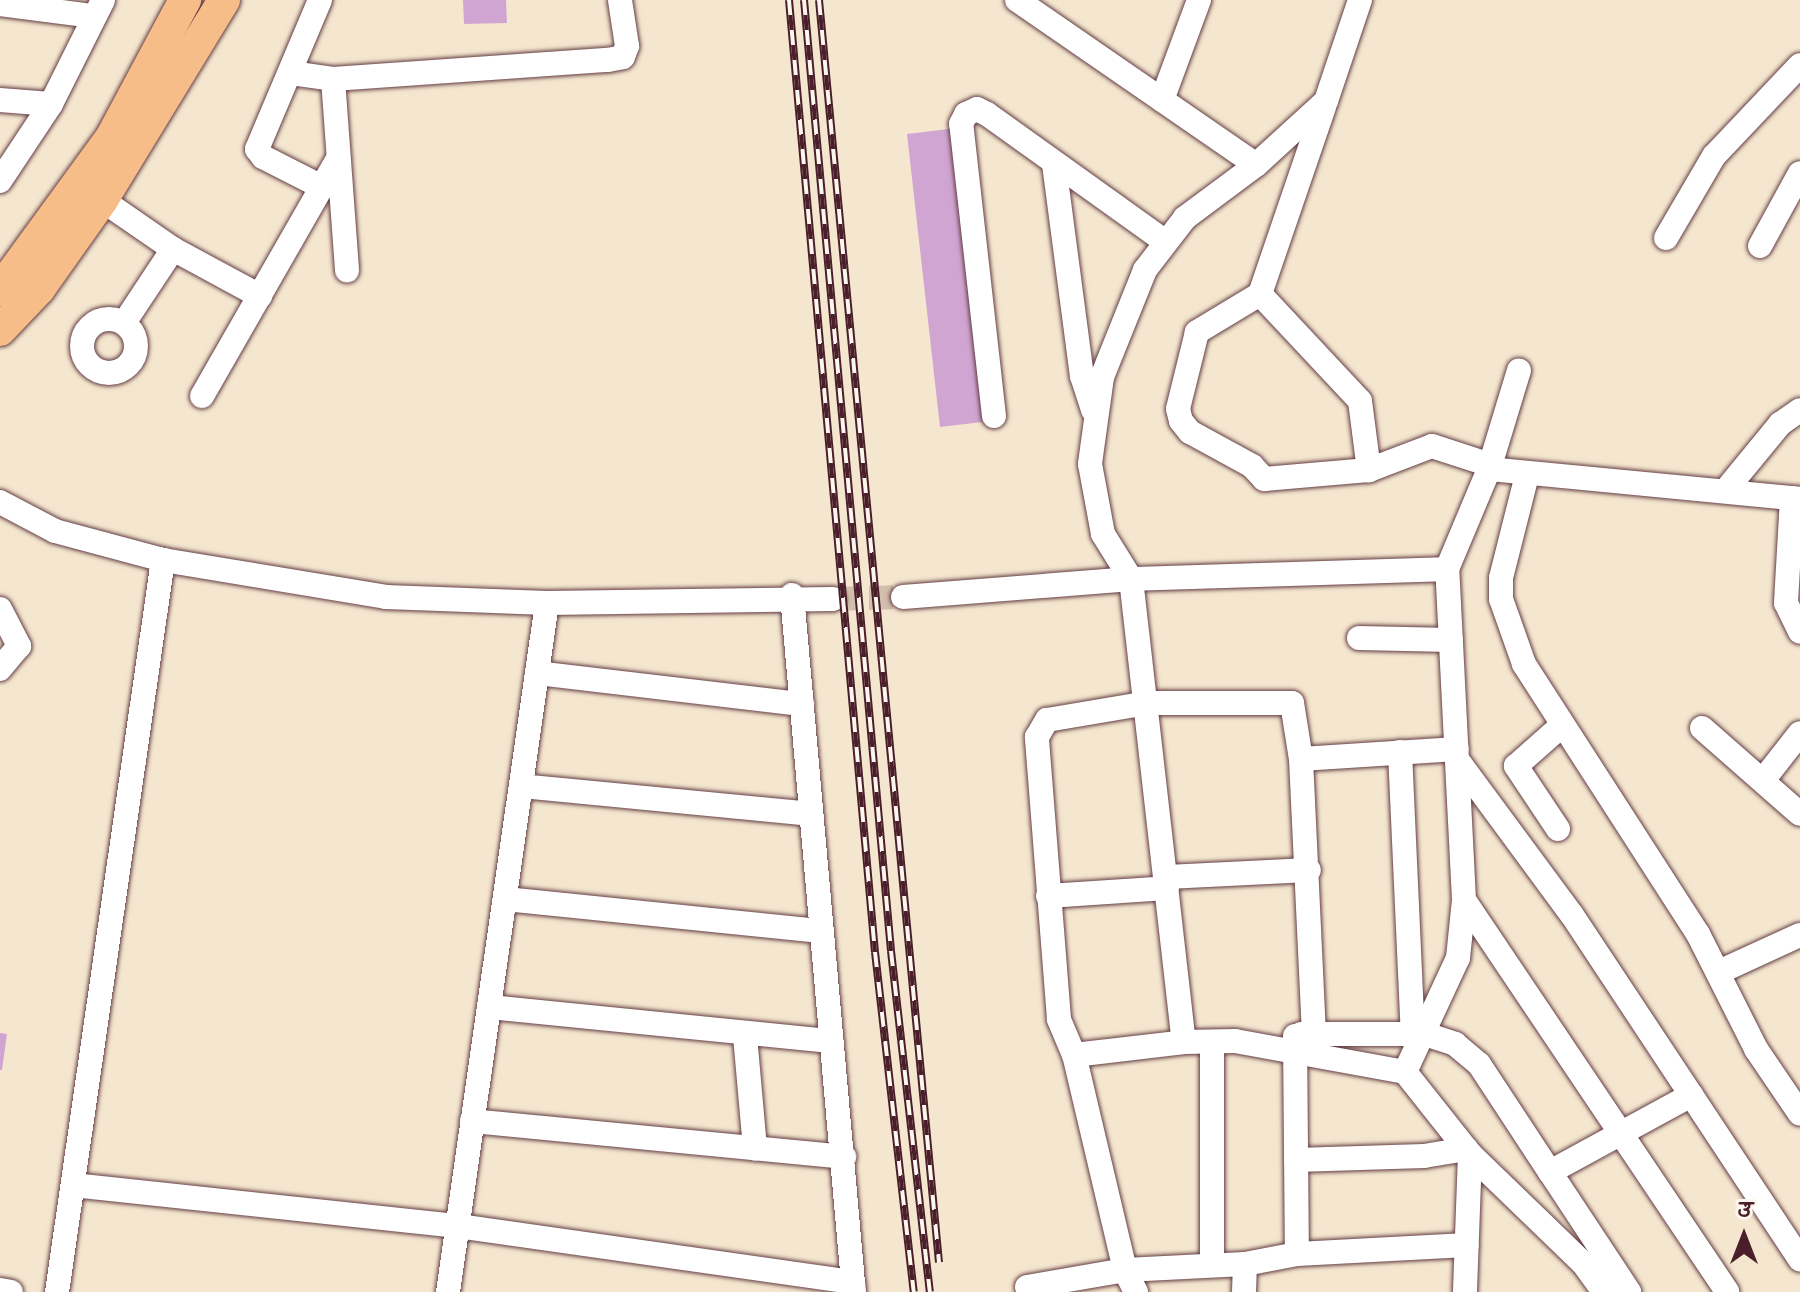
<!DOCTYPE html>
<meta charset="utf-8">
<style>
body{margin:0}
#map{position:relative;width:1800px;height:1292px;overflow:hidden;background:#f5e7cf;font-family:Kalam,"Playpen Sans Deva",sans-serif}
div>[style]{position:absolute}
.building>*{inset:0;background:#d0a5d2}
.minor-tunnel>*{height:24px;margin-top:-12px;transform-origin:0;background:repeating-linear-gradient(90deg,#d3bfae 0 24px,transparent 0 36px)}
.roads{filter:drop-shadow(0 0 2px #643d44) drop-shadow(0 0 2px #643d44)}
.minor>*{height:24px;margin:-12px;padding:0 12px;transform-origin:12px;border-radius:12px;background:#fff}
.minor>.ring{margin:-12px;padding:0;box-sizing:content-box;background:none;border:24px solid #fff;border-radius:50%}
.major>*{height:32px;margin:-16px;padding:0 16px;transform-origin:16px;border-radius:16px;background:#f7bd88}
.rail>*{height:8px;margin-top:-4px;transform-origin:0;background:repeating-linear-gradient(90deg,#fbf7ec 0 15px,#4a1f2b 0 30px);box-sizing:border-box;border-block:2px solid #4a1f2b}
span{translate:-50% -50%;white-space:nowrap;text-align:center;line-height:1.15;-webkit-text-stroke:7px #fbf7ec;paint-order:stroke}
.north{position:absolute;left:1704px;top:1196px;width:80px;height:80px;-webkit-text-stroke:6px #fbf7ec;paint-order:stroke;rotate:0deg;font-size:22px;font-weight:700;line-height:32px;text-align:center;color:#4a1f2b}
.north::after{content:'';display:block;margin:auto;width:28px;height:36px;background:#4a1f2b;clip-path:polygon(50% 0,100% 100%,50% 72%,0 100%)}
</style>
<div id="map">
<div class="building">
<i style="clip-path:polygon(463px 0,506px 0,507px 23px,464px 24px)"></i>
<i style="clip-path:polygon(957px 128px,991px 421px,940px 427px,907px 134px)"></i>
<i style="clip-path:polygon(0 1033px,7px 1034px,2px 1070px,0 1070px)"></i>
</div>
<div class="minor-tunnel">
<i style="left:833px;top:599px;width:70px;rotate:-1.6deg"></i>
</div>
<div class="roads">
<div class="minor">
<i style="left:320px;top:0;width:162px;rotate:112.9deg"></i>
<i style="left:257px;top:149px;width:10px;rotate:53deg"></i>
<i style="left:263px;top:157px;width:66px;rotate:27deg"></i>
<i style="left:1017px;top:0;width:290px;rotate:34.6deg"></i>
<i style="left:1360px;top:0;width:107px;rotate:108.6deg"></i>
<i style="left:1326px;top:101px;width:95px;rotate:137.6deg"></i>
<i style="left:1256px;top:165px;width:89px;rotate:143.3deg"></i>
<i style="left:1185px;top:218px;width:66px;rotate:127.6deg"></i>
<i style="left:1145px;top:270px;width:115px;rotate:111.9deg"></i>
<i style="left:1102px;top:377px;width:88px;rotate:97.9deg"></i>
<i style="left:1090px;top:464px;width:71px;rotate:79.5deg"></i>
<i style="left:1103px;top:534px;width:53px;rotate:58.1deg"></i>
<i style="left:1131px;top:579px;width:466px;rotate:83.5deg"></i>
<i style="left:1184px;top:1042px;width:51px;rotate:-1.1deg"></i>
<i style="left:1235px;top:1041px;width:173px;rotate:10.3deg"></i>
<i style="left:1405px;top:1072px;width:105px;rotate:51.6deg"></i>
<i style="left:1470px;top:1154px;width:138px;rotate:92.1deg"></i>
<i style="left:0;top:4px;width:94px;rotate:7.4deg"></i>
<i style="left:291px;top:73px;width:42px;rotate:8.1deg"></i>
<i style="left:333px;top:79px;width:276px;rotate:-4deg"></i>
<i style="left:608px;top:60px;width:15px;rotate:-11deg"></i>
<i style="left:623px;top:57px;width:12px;rotate:-70deg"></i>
<i style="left:627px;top:46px;width:47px;rotate:-98.7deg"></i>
<i style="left:333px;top:79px;width:192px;rotate:85.8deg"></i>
<i style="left:0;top:100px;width:51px;rotate:4.5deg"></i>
<i style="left:1162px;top:100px;width:107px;rotate:-69.7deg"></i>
<i style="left:1324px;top:107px;width:198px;rotate:108.9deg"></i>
<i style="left:1260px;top:294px;width:74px;rotate:148.9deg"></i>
<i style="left:1197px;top:332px;width:79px;rotate:103.9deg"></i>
<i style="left:1178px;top:409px;width:12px;rotate:76deg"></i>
<i style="left:1181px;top:421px;width:14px;rotate:51deg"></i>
<i style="left:1190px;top:432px;width:71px;rotate:28.7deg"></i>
<i style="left:1252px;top:466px;width:18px;rotate:47deg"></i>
<i style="left:1264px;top:479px;width:105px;rotate:-4.9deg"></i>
<i style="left:1369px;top:470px;width:67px;rotate:-20.9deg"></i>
<i style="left:1432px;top:446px;width:61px;rotate:18.1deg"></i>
<i style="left:1054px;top:164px;width:214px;rotate:82.5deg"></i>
<i style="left:1082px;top:376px;width:36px;rotate:72deg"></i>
<i style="left:0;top:181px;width:92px;rotate:-56.5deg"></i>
<i style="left:51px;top:104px;width:116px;rotate:-63.4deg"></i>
<i style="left:102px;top:200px;width:86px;rotate:34.6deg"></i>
<i style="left:173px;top:249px;width:99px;rotate:28.4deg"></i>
<i style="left:1666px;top:238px;width:95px;rotate:-59.7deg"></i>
<i style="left:1714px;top:156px;width:125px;rotate:-46.6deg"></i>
<i style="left:1760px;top:246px;width:83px;rotate:-61.3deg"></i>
<i style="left:1260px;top:294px;width:146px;rotate:46.9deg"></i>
<i style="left:1360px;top:401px;width:70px;rotate:82.6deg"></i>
<i class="ring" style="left:82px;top:319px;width:30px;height:30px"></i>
<i style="left:124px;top:323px;width:89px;rotate:-56.5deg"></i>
<i style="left:202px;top:396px;width:273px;rotate:-60.2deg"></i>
<i style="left:994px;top:416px;width:294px;rotate:-96.4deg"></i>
<i style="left:961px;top:124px;width:11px;rotate:-63deg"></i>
<i style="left:966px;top:114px;width:12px;rotate:-24deg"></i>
<i style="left:977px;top:109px;width:11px;rotate:27deg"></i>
<i style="left:987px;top:114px;width:216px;rotate:35.6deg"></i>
<i style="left:1489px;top:469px;width:103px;rotate:-73.1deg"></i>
<i style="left:1527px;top:475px;width:106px;rotate:104.2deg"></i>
<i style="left:1501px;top:578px;width:21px;rotate:90deg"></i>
<i style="left:1501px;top:599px;width:69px;rotate:70.5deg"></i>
<i style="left:1524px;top:664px;width:321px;rotate:57.2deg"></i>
<i style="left:1698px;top:934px;width:129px;rotate:63.2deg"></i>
<i style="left:1756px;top:1049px;width:78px;rotate:55.9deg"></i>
<i style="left:1725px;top:491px;width:87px;rotate:-50.6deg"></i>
<i style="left:1780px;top:424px;width:24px;rotate:-35deg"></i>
<i style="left:1792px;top:498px;width:105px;rotate:93.3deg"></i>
<i style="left:1786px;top:603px;width:32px;rotate:64deg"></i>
<i style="left:0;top:502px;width:62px;rotate:27.8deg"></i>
<i style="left:55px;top:531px;width:112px;rotate:15deg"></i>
<i style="left:163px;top:560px;width:226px;rotate:9.4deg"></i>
<i style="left:386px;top:597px;width:161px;rotate:2.1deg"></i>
<i style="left:547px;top:603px;width:286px;rotate:-0.8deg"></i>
<i style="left:792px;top:595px;width:690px;rotate:84.93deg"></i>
<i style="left:903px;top:597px;width:229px;rotate:-4.5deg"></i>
<i style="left:1131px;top:579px;width:316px;rotate:-1.8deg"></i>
<i style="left:1447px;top:569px;width:108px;rotate:-67.2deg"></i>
<i style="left:1489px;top:469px;width:312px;rotate:5.5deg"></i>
<i style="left:0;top:609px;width:42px;rotate:62.8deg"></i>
<i style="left:19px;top:646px;width:30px;rotate:130deg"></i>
<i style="left:1359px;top:638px;width:92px;rotate:1.2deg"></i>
<i style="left:537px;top:673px;width:267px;rotate:6.7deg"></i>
<i style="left:1702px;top:728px;width:130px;rotate:41.3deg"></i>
<i style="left:1400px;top:752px;width:282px;rotate:87.4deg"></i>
<i style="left:1301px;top:759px;width:156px;rotate:-3.7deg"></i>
<i style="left:1459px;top:762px;width:190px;rotate:53.6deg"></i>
<i style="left:1572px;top:915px;width:413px;rotate:56.5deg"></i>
<i style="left:1764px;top:779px;width:58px;rotate:-52deg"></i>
<i style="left:521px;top:786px;width:291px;rotate:5.5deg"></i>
<i style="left:1558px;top:829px;width:76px;rotate:-123.7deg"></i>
<i style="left:1516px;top:766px;width:60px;rotate:-41.6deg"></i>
<i style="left:1167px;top:877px;width:142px;rotate:-2.8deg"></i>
<i style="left:1048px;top:896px;width:119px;rotate:-3.8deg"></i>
<i style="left:505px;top:899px;width:318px;rotate:5.8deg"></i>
<i style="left:1464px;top:900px;width:472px;rotate:56.1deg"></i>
<i style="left:1719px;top:972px;width:89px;rotate:-24.6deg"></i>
<i style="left:489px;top:1007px;width:344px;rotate:5.7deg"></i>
<i style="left:1301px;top:1034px;width:124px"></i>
<i style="left:1425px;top:1034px;width:32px;rotate:18deg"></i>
<i style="left:1455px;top:1044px;width:31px;rotate:40deg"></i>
<i style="left:1479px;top:1064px;width:129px;rotate:56.7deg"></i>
<i style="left:1550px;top:1172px;width:161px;rotate:-28.6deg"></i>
<i style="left:745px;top:1036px;width:113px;rotate:84.9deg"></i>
<i style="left:1295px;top:1036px;width:218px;rotate:89.5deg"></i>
<i style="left:1074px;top:1055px;width:111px;rotate:-6.7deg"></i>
<i style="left:1405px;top:1072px;width:126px;rotate:-65.1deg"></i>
<i style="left:1458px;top:958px;width:58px;rotate:-84.1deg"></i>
<i style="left:1464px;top:900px;width:331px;rotate:-92.9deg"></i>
<i style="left:472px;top:1121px;width:374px;rotate:5.5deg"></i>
<i style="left:1470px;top:1154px;width:157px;rotate:44deg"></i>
<i style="left:1583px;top:1263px;width:36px;rotate:54deg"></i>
<i style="left:1296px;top:1160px;width:128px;rotate:-1.8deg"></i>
<i style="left:1424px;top:1156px;width:43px;rotate:-9.5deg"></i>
<i style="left:1550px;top:1172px;width:144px;rotate:56.6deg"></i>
<i style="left:73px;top:1185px;width:387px;rotate:6.1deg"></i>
<i style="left:458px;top:1226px;width:399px;rotate:8.1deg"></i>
<i style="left:853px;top:1282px;width:10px;rotate:84deg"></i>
<i style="left:1212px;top:1264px;width:222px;rotate:-90deg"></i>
<i style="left:1027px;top:1287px;width:99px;rotate:-9.8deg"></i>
<i style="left:1125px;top:1270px;width:120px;rotate:-2.9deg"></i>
<i style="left:1245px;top:1264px;width:53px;rotate:-10.9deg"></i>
<i style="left:1297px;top:1254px;width:170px;rotate:-3deg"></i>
<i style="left:0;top:1290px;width:11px;rotate:10deg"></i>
<i style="left:57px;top:1292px;width:740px;rotate:-81.76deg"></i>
<i style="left:448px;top:1292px;width:696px;rotate:-81.82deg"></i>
<i style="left:1136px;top:1292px;width:25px;rotate:-117deg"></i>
<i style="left:1125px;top:1270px;width:221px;rotate:-103.3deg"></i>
<i style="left:1074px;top:1055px;width:39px;rotate:-113deg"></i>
<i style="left:1059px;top:1019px;width:283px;rotate:-94.5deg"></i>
<i style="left:1037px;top:737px;width:20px;rotate:-60deg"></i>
<i style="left:1047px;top:720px;width:102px;rotate:-9.6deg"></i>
<i style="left:1148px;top:703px;width:144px"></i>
<i style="left:1292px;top:703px;width:57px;rotate:80.9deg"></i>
<i style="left:1301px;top:759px;width:275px;rotate:87.3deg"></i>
<i style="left:1244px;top:1292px;width:28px;rotate:-88deg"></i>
</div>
<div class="major">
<i style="left:0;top:290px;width:188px;rotate:-53.9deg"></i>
<i style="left:111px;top:138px;width:157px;rotate:-61.8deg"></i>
<i style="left:0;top:330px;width:57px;rotate:-46.4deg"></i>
<i style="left:39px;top:289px;width:109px;rotate:-54.7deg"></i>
<i style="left:102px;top:200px;width:234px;rotate:-58.6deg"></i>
</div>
</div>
<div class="rail">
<i style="left:789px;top:0;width:956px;rotate:84.84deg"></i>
<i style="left:875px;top:952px;width:342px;rotate:83.5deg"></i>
<i style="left:804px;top:0;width:955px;rotate:84.77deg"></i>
<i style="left:891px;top:951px;width:343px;rotate:83.5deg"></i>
<i style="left:819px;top:0;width:1268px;rotate:84.57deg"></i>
</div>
<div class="north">उ</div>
</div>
